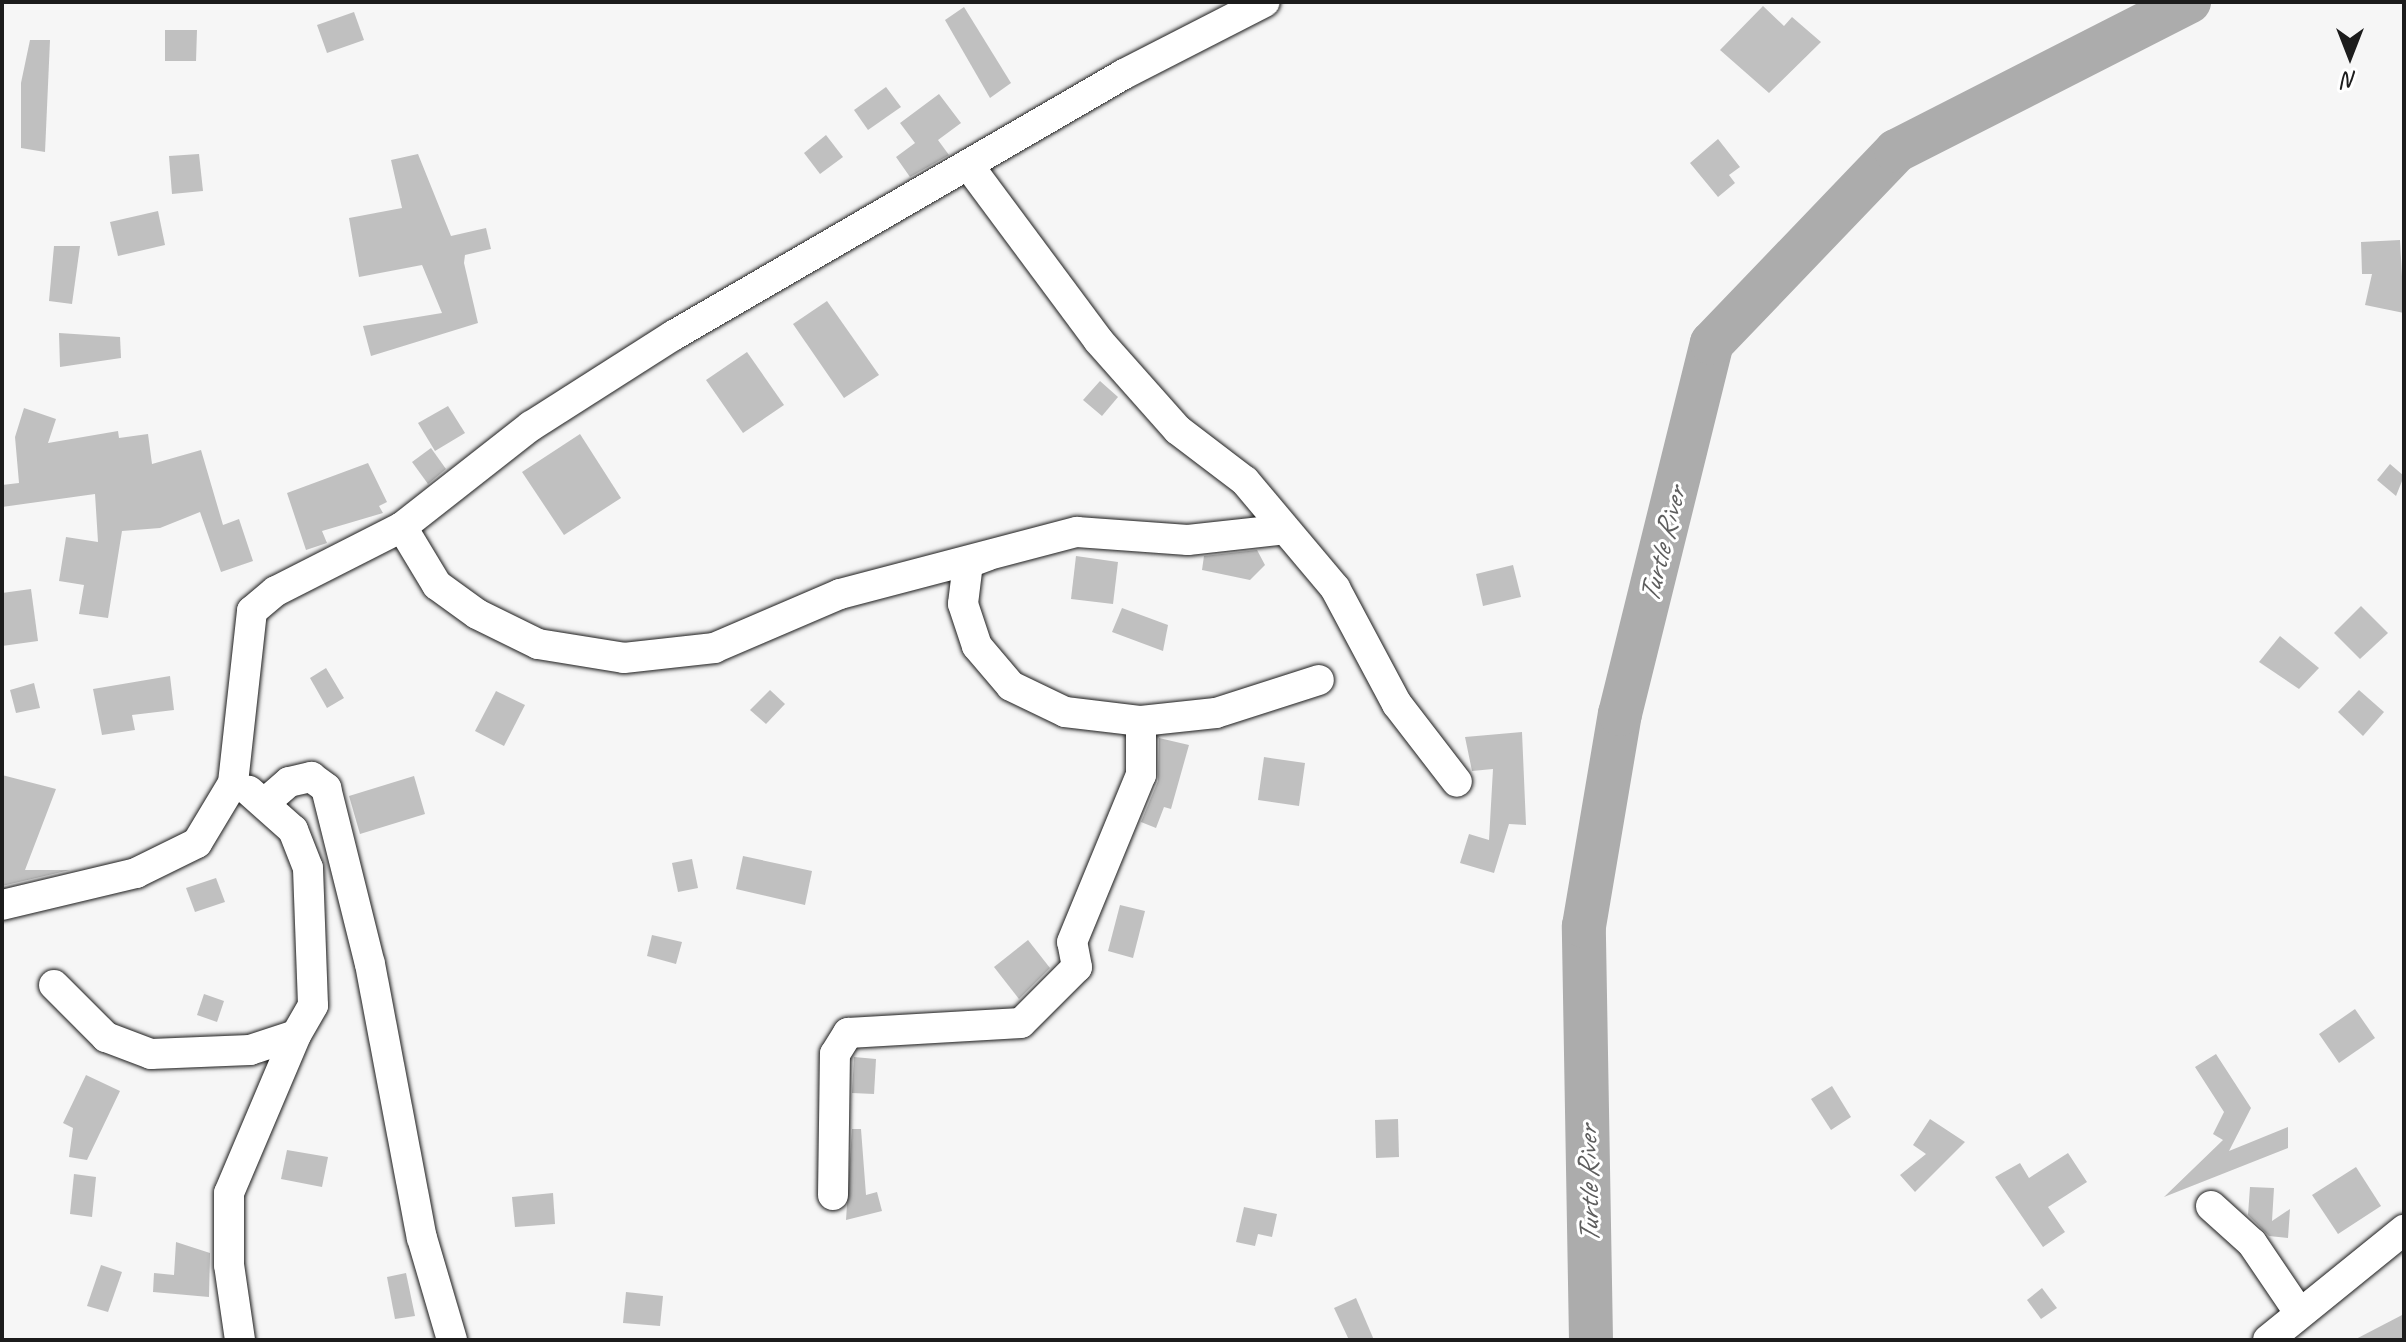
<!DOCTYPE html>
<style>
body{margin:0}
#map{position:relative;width:2406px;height:1342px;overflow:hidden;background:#f6f6f6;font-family:Caveat,sans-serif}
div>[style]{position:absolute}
.river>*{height:44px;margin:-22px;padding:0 22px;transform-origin:22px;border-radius:22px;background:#acacac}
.building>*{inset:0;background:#c0c0c0}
.roads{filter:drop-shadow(0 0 2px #1c1c1c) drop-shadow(0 0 2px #1c1c1c)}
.minor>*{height:30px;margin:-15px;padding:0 15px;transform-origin:15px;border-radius:15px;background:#fff}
span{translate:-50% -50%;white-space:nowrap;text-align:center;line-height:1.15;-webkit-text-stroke:6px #fff;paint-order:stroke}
.water-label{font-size:30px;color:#5d5d5d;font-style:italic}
.frame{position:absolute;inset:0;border:4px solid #1c1c1c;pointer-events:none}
.north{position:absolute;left:2310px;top:16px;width:80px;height:80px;-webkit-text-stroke:6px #fff;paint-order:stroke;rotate:180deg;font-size:22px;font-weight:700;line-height:32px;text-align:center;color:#1c1c1c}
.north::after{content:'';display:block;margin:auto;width:28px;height:36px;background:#1c1c1c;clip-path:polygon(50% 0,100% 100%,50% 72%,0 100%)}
</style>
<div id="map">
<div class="river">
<i style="left:1591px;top:1340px;width:414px;rotate:-91deg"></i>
<i style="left:1584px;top:926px;width:215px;rotate:-80.4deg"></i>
<i style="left:1620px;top:714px;width:382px;rotate:-76.1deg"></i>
<i style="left:1712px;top:343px;width:266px;rotate:-46.2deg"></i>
<i style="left:1896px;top:151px;width:329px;rotate:-27deg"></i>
</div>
<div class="building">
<i style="clip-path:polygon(1763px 6px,1784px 26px,1792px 17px,1821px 42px,1769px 93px,1720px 50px)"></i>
<i style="clip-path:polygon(964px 7px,1011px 83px,990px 98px,945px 20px)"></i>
<i style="clip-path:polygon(354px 12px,364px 40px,327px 53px,317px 25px)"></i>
<i style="clip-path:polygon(165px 30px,197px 30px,196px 61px,165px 61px)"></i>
<i style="clip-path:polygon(30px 40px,50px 40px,45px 152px,21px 148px,21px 83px)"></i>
<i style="clip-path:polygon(886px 87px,901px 107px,868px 130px,854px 110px)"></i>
<i style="clip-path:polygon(939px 94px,961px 123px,938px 140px,949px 155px,910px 177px,896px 157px,915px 143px,900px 123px)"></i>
<i style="clip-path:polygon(826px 135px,843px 157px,820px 174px,804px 153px)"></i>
<i style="clip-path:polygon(1718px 139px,1740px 167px,1729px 175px,1735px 183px,1718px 197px,1690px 163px)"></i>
<i style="clip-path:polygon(199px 154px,203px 191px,172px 194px,169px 156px)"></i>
<i style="clip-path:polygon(418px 154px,451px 236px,486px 228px,491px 249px,465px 255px,464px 263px,478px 323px,371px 356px,363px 326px,442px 313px,422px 265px,359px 277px,349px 218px,402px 208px,391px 160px)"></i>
<i style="clip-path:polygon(158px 211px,165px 245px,118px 256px,110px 222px)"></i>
<i style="clip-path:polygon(2400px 240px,2404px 313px,2365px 305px,2372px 274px,2362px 274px,2361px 242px)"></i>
<i style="clip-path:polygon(54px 246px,80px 246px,72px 304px,49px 301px)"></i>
<i style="clip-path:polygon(827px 301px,879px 375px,844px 398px,793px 324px)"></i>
<i style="clip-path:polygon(59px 333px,120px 337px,121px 358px,60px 367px)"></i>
<i style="clip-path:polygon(747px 352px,784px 405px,743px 433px,706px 380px)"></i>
<i style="clip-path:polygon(1100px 381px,1118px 397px,1102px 416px,1083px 400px)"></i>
<i style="clip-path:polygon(448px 406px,465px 433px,435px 451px,418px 423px)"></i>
<i style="clip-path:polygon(24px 408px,56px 419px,48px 443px,118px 431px,119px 438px,148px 434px,152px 464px,201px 450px,223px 525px,239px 519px,253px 561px,221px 572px,200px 512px,160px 528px,122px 531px,108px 618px,79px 614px,84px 585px,59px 581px,66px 537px,98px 542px,95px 494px,2px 507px,2px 485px,19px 483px,15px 437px)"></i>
<i style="clip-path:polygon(580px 434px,621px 498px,564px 535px,522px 472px)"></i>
<i style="clip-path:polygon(431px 448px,446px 469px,428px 484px,412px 462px)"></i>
<i style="clip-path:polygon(368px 463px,387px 502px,379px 506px,383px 513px,322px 531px,327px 543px,306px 550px,287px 493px)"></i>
<i style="clip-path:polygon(2390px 464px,2404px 476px,2396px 496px,2377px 480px)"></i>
<i style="clip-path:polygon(1257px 550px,1265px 565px,1250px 580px,1202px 570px,1204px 556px)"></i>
<i style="clip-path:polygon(1076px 556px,1118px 562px,1113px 604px,1071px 599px)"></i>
<i style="clip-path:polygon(1513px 565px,1521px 597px,1483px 606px,1476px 574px)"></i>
<i style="clip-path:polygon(31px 589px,38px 641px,2px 646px,2px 593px)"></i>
<i style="clip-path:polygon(2361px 606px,2388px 633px,2360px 659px,2334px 633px)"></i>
<i style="clip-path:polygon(1122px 608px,1168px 625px,1163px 651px,1112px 632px)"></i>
<i style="clip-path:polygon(2280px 636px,2319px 668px,2299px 689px,2259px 662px)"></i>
<i style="clip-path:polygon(326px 668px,344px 698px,327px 708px,310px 678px)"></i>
<i style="clip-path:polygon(170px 676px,174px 710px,132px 715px,135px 730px,102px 735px,93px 689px)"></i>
<i style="clip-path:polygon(34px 683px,40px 708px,16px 713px,10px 690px)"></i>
<i style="clip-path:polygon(770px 690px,785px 704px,766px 724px,750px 710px)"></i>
<i style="clip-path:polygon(2359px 690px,2384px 712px,2363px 736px,2338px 712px)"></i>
<i style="clip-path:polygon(496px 691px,525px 705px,504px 746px,475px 731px)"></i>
<i style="clip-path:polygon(1522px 732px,1526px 825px,1509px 824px,1494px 873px,1460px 863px,1469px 834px,1489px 840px,1493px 769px,1472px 771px,1465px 737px)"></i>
<i style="clip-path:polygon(1159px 738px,1189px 745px,1171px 809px,1164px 807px,1156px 828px,1141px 822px,1158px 781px)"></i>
<i style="clip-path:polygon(1264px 757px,1305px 763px,1299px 806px,1258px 800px)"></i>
<i style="clip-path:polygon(2px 775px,56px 789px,25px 870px,70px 870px,2px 886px)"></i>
<i style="clip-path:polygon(414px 776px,425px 814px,360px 834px,349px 796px)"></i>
<i style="clip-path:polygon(743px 856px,812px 871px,805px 905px,736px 889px)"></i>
<i style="clip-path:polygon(692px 859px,698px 888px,678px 892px,672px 863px)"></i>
<i style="clip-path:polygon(216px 878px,225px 902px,195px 912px,186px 888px)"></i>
<i style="clip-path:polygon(1120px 905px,1145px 911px,1133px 958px,1108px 951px)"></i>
<i style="clip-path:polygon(652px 935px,682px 942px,676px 964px,647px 956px)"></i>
<i style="clip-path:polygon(1028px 940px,1050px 968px,1019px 999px,994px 967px)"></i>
<i style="clip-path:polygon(204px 994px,224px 1001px,217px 1022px,197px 1015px)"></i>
<i style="clip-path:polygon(2355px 1009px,2375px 1038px,2339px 1063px,2319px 1034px)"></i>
<i style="clip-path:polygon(2216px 1054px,2251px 1108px,2229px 1151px,2288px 1127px,2288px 1148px,2164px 1197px,2223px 1140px,2213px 1134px,2224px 1112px,2195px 1067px)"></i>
<i style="clip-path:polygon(854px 1057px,876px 1059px,874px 1094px,852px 1093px)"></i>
<i style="clip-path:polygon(86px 1075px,120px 1091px,87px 1160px,69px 1157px,73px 1128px,63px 1123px)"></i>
<i style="clip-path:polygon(1832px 1086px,1851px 1117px,1831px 1130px,1811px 1099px)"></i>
<i style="clip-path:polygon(1398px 1119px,1399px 1157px,1376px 1158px,1375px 1120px)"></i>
<i style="clip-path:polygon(1930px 1119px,1965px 1142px,1915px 1192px,1900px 1175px,1926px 1154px,1913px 1145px)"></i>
<i style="clip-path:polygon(852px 1129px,861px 1129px,866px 1195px,877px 1192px,882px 1211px,846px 1220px)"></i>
<i style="clip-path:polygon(287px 1150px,328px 1157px,322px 1187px,281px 1179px)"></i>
<i style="clip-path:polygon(2068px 1153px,2087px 1182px,2048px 1207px,2065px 1232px,2043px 1247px,1995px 1177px,2020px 1163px,2029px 1178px)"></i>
<i style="clip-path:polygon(2356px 1167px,2381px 1206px,2338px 1234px,2312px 1195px)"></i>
<i style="clip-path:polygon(74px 1174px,96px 1177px,92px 1217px,70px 1214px)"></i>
<i style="clip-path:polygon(2250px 1187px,2274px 1188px,2272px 1221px,2290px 1209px,2288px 1238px,2269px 1236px,2248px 1215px)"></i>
<i style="clip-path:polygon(553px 1193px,555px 1224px,515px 1227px,512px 1197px)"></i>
<i style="clip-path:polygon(1244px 1207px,1277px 1214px,1272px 1237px,1258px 1234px,1255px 1246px,1236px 1242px)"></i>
<i style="clip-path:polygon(176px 1242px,210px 1253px,209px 1297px,153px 1292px,154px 1273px,174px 1275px)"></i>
<i style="clip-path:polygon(101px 1265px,122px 1272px,108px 1312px,87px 1306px)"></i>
<i style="clip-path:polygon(406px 1273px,415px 1316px,395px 1319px,387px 1277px)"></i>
<i style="clip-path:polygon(2042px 1288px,2057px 1308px,2041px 1319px,2027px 1300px)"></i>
<i style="clip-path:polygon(626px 1292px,663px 1296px,660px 1326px,623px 1323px)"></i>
<i style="clip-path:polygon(1356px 1298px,1374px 1340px,1349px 1340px,1334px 1308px)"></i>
<i style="clip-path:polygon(2404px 1314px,2404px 1340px,2354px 1340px)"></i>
</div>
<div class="roads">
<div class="minor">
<i style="left:969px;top:166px;width:217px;rotate:53.4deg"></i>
<i style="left:1098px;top:340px;width:120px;rotate:48.4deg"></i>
<i style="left:1178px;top:430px;width:84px;rotate:37.3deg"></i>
<i style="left:1245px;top:481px;width:140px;rotate:49.9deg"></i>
<i style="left:1335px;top:588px;width:132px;rotate:61.9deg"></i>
<i style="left:1397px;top:704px;width:98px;rotate:52.4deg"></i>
<i style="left:402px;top:527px;width:68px;rotate:58.9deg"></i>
<i style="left:437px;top:585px;width:49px;rotate:35.9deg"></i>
<i style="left:477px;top:614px;width:68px;rotate:26.2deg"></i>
<i style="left:538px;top:644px;width:87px;rotate:9.2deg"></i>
<i style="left:624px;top:658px;width:91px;rotate:-6.3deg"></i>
<i style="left:714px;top:648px;width:137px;rotate:-23.2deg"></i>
<i style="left:840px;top:594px;width:245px;rotate:-14.7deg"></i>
<i style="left:1077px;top:532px;width:111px;rotate:4.1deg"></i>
<i style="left:1188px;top:540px;width:92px;rotate:-6.3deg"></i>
<i style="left:987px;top:556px;width:20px;rotate:160deg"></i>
<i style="left:968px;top:563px;width:41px;rotate:97deg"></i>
<i style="left:963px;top:604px;width:44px;rotate:71.6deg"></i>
<i style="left:977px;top:646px;width:52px;rotate:49.6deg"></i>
<i style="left:1011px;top:686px;width:60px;rotate:25.7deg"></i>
<i style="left:1065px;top:712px;width:77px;rotate:6.8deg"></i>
<i style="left:1141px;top:721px;width:75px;rotate:-6.1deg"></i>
<i style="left:1216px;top:713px;width:108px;rotate:-17.8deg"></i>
<i style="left:267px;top:801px;width:29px;rotate:-41deg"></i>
<i style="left:289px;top:782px;width:23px;rotate:-13deg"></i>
<i style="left:311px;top:777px;width:19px;rotate:36deg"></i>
<i style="left:326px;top:788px;width:181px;rotate:76deg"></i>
<i style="left:370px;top:964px;width:279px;rotate:79.3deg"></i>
<i style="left:422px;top:1238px;width:106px;rotate:73.6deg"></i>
<i style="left:2px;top:905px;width:138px;rotate:-13.4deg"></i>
<i style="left:136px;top:873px;width:68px;rotate:-26.2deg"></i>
<i style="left:197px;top:843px;width:70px;rotate:-59deg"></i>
<i style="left:233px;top:783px;width:173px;rotate:-83.7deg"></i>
<i style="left:252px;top:611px;width:31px;rotate:-40deg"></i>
<i style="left:276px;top:591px;width:141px;rotate:-26.9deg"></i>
<i style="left:402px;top:527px;width:164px;rotate:-38.1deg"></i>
<i style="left:531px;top:426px;width:169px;rotate:-32.5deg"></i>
<i style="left:674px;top:335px;width:520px;rotate:-30.11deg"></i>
<i style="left:1124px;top:74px;width:158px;rotate:-27.1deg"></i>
<i style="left:54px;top:985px;width:74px;rotate:45deg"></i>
<i style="left:106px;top:1037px;width:48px;rotate:20.7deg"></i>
<i style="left:151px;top:1054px;width:99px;rotate:-2.3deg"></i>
<i style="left:250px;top:1050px;width:48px;rotate:-18.1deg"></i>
<i style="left:296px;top:1035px;width:34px;rotate:-60deg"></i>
<i style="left:313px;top:1005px;width:137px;rotate:-92.1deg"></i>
<i style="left:308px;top:868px;width:41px;rotate:-111.5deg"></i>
<i style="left:293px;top:830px;width:59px;rotate:-138.4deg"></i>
<i style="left:833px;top:1195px;width:141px;rotate:-89.2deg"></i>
<i style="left:835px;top:1054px;width:25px;rotate:-58deg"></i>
<i style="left:848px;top:1033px;width:173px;rotate:-3.3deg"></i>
<i style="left:1021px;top:1023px;width:79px;rotate:-45deg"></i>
<i style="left:1077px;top:967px;width:25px;rotate:-101deg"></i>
<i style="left:1072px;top:942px;width:181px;rotate:-67.6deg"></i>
<i style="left:1141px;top:775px;width:54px;rotate:-90deg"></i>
<i style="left:2211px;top:1206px;width:55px;rotate:42.1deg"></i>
<i style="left:2252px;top:1243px;width:82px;rotate:55.9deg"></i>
<i style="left:240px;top:1340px;width:76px;rotate:-98.3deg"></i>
<i style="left:229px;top:1265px;width:72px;rotate:-90deg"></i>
<i style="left:229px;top:1193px;width:172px;rotate:-67deg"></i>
<i style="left:2268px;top:1340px;width:175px;rotate:-39deg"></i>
</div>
</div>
<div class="water-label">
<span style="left:1662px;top:545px;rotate:-76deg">Turtle River</span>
<span style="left:1588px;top:1185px;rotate:-91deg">Turtle River</span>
</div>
<div class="frame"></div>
<div class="north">N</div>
</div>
